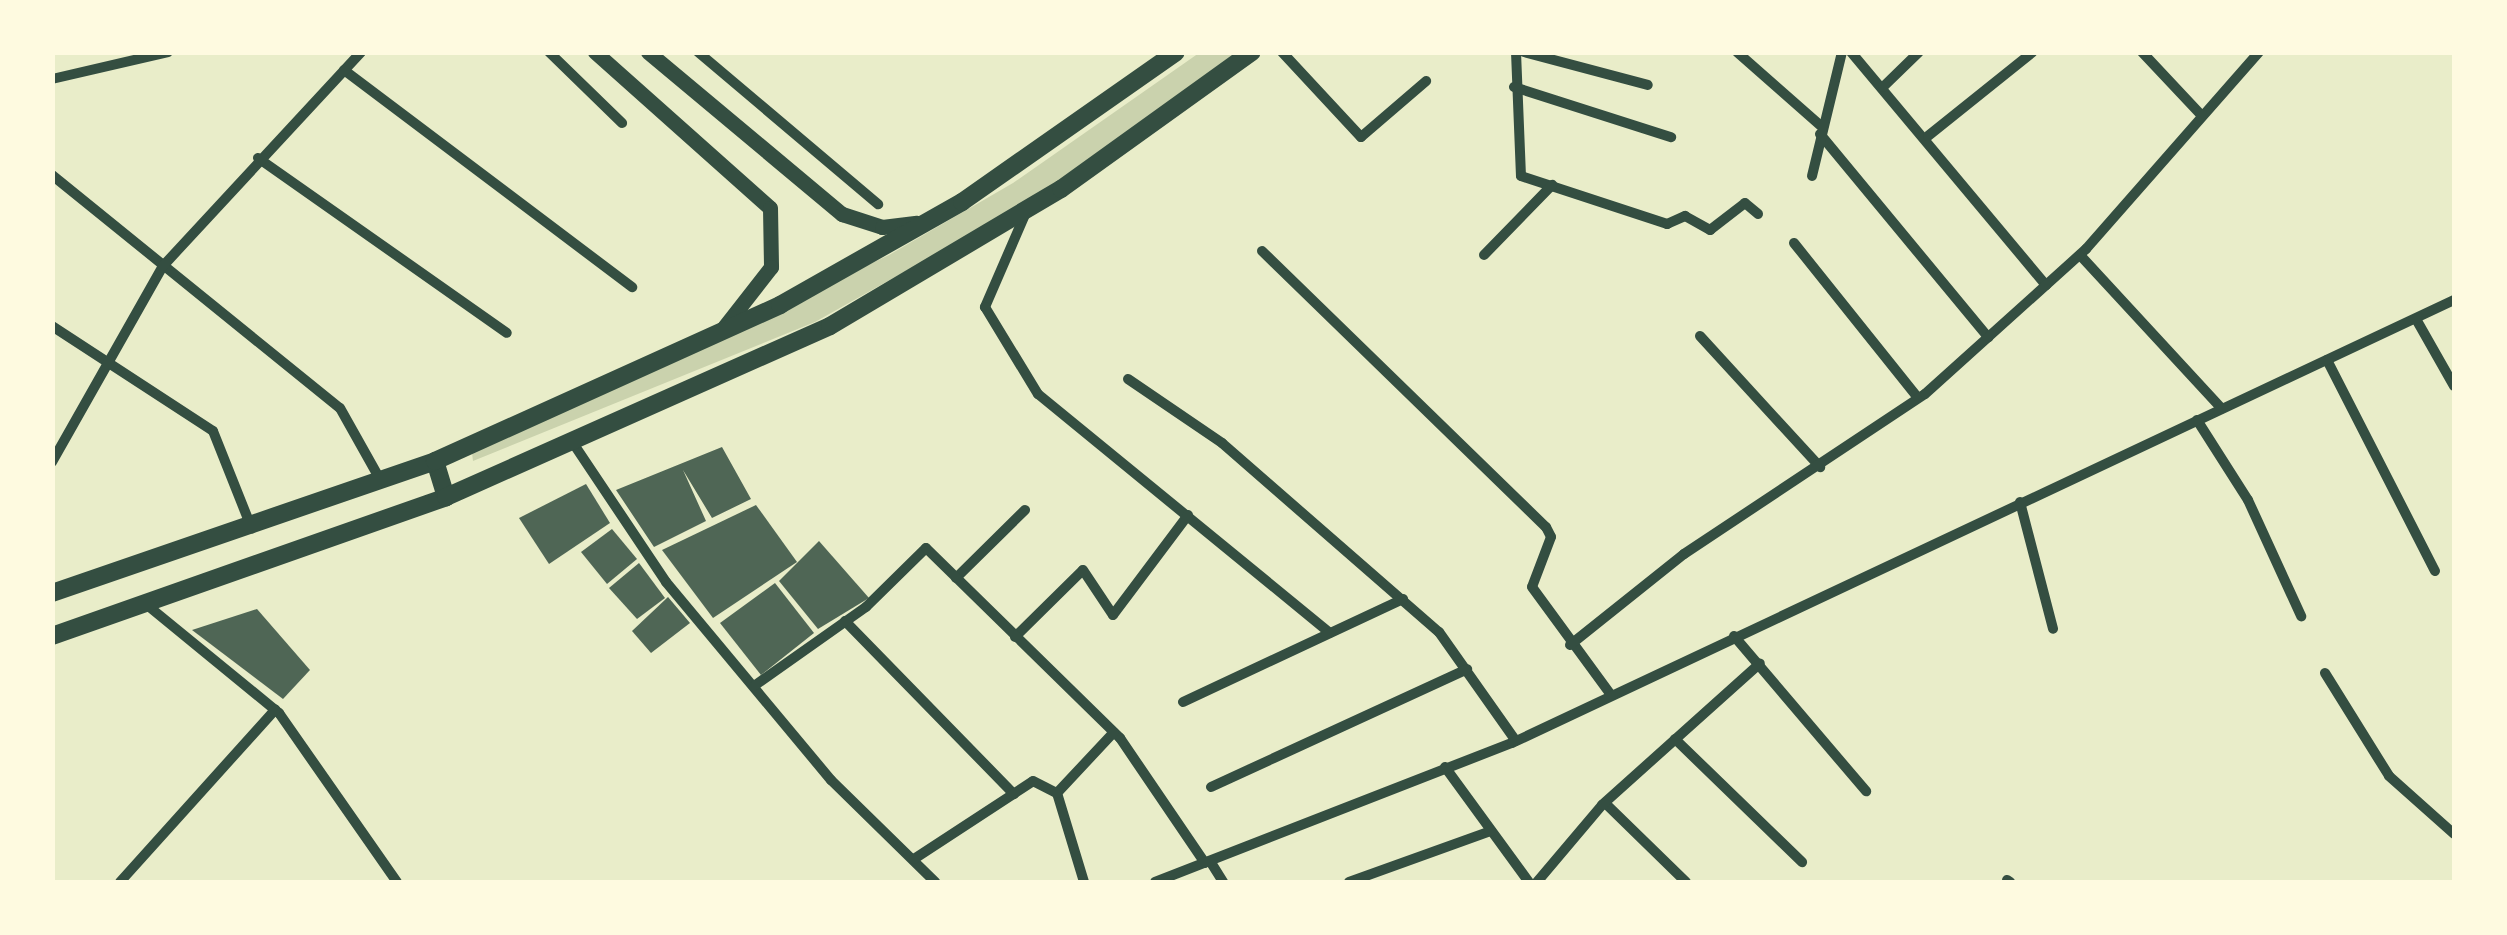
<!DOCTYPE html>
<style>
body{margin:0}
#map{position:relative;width:2507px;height:935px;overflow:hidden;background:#e9edc9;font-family:"Varela Round",sans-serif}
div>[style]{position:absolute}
.green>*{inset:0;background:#cad2ad}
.building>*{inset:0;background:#4f6655}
.minor>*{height:10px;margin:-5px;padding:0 5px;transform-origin:5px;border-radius:5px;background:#344e41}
.secondary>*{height:15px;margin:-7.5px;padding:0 7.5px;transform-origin:7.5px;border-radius:7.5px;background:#344e41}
.trunk>*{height:18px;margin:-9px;padding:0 9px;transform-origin:9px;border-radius:9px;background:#344e41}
span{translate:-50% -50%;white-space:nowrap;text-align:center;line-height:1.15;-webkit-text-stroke:8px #fefae0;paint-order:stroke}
.frame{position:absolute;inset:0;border:55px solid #fefae0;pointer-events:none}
</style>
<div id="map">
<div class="green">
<i style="clip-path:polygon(1199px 53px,1236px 53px,1048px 188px,927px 259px,815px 322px,473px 461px,472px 453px,889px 255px,1013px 183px)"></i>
</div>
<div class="building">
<i style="clip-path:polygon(722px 447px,751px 499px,712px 518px,683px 470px,706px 521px,654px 547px,616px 490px)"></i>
<i style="clip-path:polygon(586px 484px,610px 523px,549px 564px,519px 518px)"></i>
<i style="clip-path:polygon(756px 505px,797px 562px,713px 618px,662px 550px)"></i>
<i style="clip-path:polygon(612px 529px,637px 559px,607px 584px,581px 552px)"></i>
<i style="clip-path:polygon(819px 541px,869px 598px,818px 629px,779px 581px)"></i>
<i style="clip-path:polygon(639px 563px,665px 598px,637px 619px,609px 588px)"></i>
<i style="clip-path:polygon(775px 583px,814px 633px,761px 675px,720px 623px)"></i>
<i style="clip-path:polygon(668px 597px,690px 623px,651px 653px,632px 631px)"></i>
<i style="clip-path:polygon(257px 609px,310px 670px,283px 699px,192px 630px)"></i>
</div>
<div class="minor">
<i style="left:549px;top:52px;width:102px;rotate:44.2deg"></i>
<i style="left:698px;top:52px;width:236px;rotate:40.2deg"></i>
<i style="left:1282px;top:52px;width:116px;rotate:47.1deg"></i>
<i style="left:1361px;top:137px;width:86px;rotate:-40.7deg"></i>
<i style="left:1516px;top:52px;width:124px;rotate:87.7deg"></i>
<i style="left:1521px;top:176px;width:154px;rotate:18.2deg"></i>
<i style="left:1667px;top:224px;width:20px;rotate:-24deg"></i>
<i style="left:1685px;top:216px;width:29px;rotate:29deg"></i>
<i style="left:1710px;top:230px;width:44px;rotate:-37.6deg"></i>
<i style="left:1745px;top:203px;width:17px;rotate:40deg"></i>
<i style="left:1524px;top:52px;width:128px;rotate:14.9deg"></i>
<i style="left:1737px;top:52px;width:112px;rotate:41.4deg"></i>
<i style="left:1851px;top:52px;width:304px;rotate:50.1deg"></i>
<i style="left:2142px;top:52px;width:88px;rotate:46.8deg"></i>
<i style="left:344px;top:70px;width:361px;rotate:37deg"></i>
<i style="left:52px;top:79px;width:119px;rotate:-13.1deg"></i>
<i style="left:1514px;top:87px;width:165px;rotate:17.7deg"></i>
<i style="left:1883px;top:87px;width:50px;rotate:-44.2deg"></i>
<i style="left:1820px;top:134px;width:264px;rotate:50.4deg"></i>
<i style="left:1928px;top:136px;width:134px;rotate:-38.7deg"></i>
<i style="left:258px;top:158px;width:304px;rotate:35.1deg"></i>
<i style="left:52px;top:175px;width:370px;rotate:39deg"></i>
<i style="left:340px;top:408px;width:84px;rotate:60.7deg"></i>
<i style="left:1812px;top:176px;width:128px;rotate:-76.4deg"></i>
<i style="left:1027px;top:210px;width:106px;rotate:113.4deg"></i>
<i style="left:985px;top:307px;width:102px;rotate:58.7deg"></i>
<i style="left:1038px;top:394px;width:377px;rotate:39.3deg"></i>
<i style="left:1794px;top:243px;width:198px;rotate:51.3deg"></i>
<i style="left:1262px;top:251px;width:396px;rotate:44.2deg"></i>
<i style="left:1546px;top:527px;width:11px;rotate:63deg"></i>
<i style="left:1551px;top:537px;width:53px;rotate:110.8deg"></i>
<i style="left:1532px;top:587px;width:134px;rotate:53.8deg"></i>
<i style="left:1484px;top:255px;width:98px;rotate:-45.8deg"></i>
<i style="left:2080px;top:255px;width:209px;rotate:47.3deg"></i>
<i style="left:2416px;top:319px;width:77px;rotate:60.4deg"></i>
<i style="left:52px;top:326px;width:192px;rotate:33.1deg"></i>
<i style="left:213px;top:431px;width:105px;rotate:68.3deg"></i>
<i style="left:1700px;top:336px;width:178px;rotate:47.5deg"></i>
<i style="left:2327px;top:360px;width:237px;rotate:62.9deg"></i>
<i style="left:1128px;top:379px;width:114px;rotate:34.2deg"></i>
<i style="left:1222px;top:443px;width:288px;rotate:41.1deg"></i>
<i style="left:1439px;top:632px;width:133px;rotate:54.8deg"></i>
<i style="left:2197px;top:420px;width:95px;rotate:57.5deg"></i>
<i style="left:2248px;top:500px;width:128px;rotate:65.4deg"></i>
<i style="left:573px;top:443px;width:167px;rotate:56.2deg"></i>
<i style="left:666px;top:582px;width:258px;rotate:50.2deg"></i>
<i style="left:831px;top:780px;width:146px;rotate:44.4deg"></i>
<i style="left:52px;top:462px;width:225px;rotate:-60.5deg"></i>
<i style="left:163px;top:266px;width:292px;rotate:-47.2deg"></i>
<i style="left:2020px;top:502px;width:131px;rotate:75.4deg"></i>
<i style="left:956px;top:578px;width:97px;rotate:-44.6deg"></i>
<i style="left:147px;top:605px;width:171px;rotate:39.3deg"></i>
<i style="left:279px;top:713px;width:206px;rotate:55.1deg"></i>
<i style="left:845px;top:621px;width:242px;rotate:45.7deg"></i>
<i style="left:1734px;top:636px;width:204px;rotate:49.6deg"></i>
<i style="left:1015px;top:637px;width:95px;rotate:-44.6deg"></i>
<i style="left:1083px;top:570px;width:54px;rotate:56.3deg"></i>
<i style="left:1113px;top:615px;width:125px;rotate:-53.1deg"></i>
<i style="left:1570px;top:645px;width:146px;rotate:-38.6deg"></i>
<i style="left:1684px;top:554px;width:289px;rotate:-33.6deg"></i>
<i style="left:1925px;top:394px;width:217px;rotate:-42deg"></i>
<i style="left:2086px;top:249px;width:262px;rotate:-48.7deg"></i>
<i style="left:2325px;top:673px;width:121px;rotate:58.1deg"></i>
<i style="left:2389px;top:776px;width:87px;rotate:41.7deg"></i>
<i style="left:754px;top:686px;width:137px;rotate:-35.2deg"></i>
<i style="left:866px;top:607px;width:84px;rotate:-44.5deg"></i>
<i style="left:926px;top:548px;width:272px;rotate:44.4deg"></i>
<i style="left:1120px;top:738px;width:151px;rotate:55.8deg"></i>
<i style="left:1183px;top:702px;width:243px;rotate:-25.1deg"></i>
<i style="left:1675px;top:739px;width:177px;rotate:44.1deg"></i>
<i style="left:1445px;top:767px;width:142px;rotate:53.9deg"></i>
<i style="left:1211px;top:787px;width:282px;rotate:-24.7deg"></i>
<i style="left:1057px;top:793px;width:93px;rotate:73.1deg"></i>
<i style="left:1605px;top:803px;width:113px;rotate:44.3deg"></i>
<i style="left:914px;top:859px;width:142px;rotate:-33.2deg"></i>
<i style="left:1033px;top:781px;width:27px;rotate:27deg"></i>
<i style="left:1057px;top:793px;width:83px;rotate:-46.9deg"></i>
<i style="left:1210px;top:861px;width:25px;rotate:58deg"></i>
<i style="left:2007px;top:880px;width:4px;rotate:34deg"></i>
<i style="left:120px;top:882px;width:232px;rotate:-48deg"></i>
<i style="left:1155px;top:882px;width:383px;rotate:-21.3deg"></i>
<i style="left:1512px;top:743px;width:1041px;rotate:-25.19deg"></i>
<i style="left:1349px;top:882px;width:151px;rotate:-19.8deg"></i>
<i style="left:1537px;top:882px;width:101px;rotate:-49.8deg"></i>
<i style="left:1602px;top:805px;width:212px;rotate:-41.9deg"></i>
</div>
<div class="secondary">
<i style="left:595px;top:52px;width:234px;rotate:41.7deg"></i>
<i style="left:770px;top:208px;width:59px;rotate:89deg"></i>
<i style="left:771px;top:267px;width:81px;rotate:128deg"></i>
<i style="left:648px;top:52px;width:253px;rotate:39.9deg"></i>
<i style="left:842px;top:214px;width:42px;rotate:18deg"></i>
<i style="left:882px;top:227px;width:35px;rotate:-7deg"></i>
</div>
<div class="trunk">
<i style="left:435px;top:461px;width:38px;rotate:73deg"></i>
<i style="left:52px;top:593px;width:405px;rotate:-19deg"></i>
<i style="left:435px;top:461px;width:379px;rotate:-24.3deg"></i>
<i style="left:780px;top:305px;width:209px;rotate:-29.5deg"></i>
<i style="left:962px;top:202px;width:261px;rotate:-35deg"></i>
<i style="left:52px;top:636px;width:418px;rotate:-19.4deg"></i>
<i style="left:446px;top:497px;width:420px;rotate:-24deg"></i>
<i style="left:830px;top:326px;width:269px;rotate:-30.7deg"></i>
<i style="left:1061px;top:189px;width:235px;rotate:-35.7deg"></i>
</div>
<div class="frame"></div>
</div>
